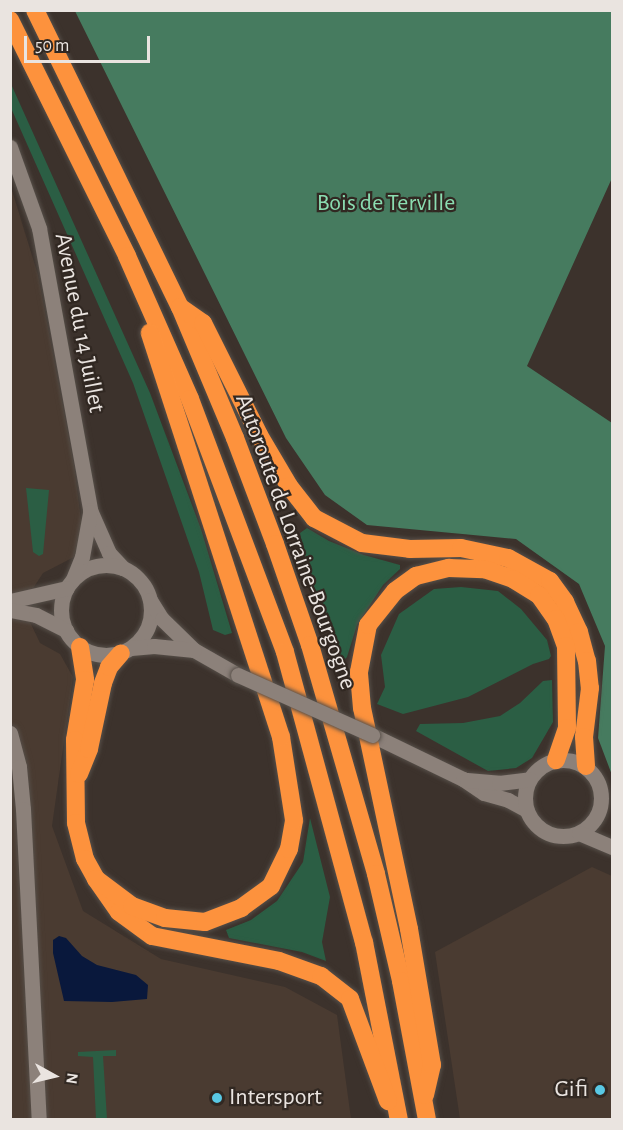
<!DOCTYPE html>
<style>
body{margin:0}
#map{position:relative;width:623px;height:1130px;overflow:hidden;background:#3c322c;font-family:"Alegreya Sans",sans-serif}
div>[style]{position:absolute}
.built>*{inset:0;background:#4a3b31}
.green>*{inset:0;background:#2b5e44}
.forest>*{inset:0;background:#467b5f}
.water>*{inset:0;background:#09183c}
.roads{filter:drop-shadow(0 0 2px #564f49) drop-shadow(0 0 2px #564f49)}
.secondary>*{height:15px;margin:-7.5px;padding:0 7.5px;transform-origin:7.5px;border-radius:7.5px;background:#8c817a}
.secondary>.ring{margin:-7.5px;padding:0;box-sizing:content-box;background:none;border:15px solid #8c817a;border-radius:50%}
.highway>*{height:18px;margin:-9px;padding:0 9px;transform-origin:9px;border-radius:9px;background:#fd923d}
.bridges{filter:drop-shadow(0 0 2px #564f49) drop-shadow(0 0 2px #564f49)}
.secondary-bridge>*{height:15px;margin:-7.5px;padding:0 7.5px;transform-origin:7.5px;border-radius:7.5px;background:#8c817a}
.dots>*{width:16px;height:16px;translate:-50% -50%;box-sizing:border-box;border:3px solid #312822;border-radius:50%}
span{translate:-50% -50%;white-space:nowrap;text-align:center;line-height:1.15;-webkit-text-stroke:4.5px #312822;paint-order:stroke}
.park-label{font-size:24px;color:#8bddb1}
.street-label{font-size:24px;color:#eae4e0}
.poi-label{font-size:24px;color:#eae4e0}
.right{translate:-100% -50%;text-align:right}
.left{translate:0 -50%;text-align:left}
.frame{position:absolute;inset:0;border:12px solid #eae4e0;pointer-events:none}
.north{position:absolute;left:24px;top:1046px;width:60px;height:60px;-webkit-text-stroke:4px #312822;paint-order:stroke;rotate:98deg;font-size:16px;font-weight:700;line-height:24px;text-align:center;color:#eae4e0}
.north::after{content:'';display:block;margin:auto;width:21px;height:27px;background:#eae4e0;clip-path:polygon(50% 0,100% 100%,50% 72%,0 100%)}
.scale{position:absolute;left:24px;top:36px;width:126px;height:27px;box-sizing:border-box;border:3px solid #eae4e0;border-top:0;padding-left:8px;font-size:18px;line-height:21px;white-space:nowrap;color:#eae4e0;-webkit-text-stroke:4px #312822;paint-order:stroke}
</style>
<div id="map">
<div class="built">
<i style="clip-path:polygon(10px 184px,38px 275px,74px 465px,83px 536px,74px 557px,43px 573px,32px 590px,29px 620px,40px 643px,60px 654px,73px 677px,52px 826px,83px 911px,161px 959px,285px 987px,337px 1015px,351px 1119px,11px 1119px)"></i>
<i style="clip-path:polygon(592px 867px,612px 876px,612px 1119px,460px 1119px,435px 952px)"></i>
</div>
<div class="green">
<i style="clip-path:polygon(11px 84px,150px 393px,201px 529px,232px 633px,225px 635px,213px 630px,199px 572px,133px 383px,11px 108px)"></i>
<i style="clip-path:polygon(26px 488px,49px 490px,43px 554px,39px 556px,33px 552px)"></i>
<i style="clip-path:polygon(307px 528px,329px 541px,364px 555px,400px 565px,400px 569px,383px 585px,357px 625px,347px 657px,341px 663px,308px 570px,300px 533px)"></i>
<i style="clip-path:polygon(461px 587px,498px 591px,521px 609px,547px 640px,551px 656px,549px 659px,533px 664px,468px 697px,403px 714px,377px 704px,385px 687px,381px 655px,399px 614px,434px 589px)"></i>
<i style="clip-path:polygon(552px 680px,553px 722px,532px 758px,516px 768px,488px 771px,416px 731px,420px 724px,463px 723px,500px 716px,520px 703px,543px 681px)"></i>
<i style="clip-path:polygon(310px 818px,330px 897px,322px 942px,326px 961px,302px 952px,229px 938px,226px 930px,251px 920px,277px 901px,303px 862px)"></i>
<i style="clip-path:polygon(116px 1050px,116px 1056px,103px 1056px,107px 1119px,96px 1119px,93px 1057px,78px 1056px,78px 1052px)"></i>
</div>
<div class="forest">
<i style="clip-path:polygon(75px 11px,612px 11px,612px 178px,527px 366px,612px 423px,612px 775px,598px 738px,605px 646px,579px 584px,516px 539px,367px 525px,325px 495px,286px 438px)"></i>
</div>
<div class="water">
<i style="clip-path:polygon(59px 936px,66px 938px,82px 956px,97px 965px,136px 975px,148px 985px,147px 999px,112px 1002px,64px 1001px,53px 953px,53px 940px)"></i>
</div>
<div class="roads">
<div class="secondary">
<i style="left:10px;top:147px;width:86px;rotate:70.3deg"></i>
<i style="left:39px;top:228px;width:287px;rotate:79.7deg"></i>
<i style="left:90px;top:510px;width:47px;rotate:66.2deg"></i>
<i style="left:109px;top:553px;width:21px;rotate:47deg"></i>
<i class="ring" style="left:61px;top:565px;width:75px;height:75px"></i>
<i style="left:73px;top:579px;width:24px;rotate:-68deg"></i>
<i style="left:82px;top:557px;width:45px;rotate:-79.7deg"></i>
<i style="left:150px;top:600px;width:22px;rotate:58deg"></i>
<i style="left:162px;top:619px;width:45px;rotate:44.1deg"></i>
<i style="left:194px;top:650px;width:51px;rotate:29.6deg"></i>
<i style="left:10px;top:601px;width:58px;rotate:-12.8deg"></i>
<i style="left:10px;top:610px;width:26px;rotate:11deg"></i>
<i style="left:36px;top:615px;width:34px;rotate:27deg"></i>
<i style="left:131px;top:648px;width:23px;rotate:-5deg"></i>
<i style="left:154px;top:646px;width:40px;rotate:5.7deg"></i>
<i style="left:10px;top:733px;width:35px;rotate:75deg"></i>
<i style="left:19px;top:767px;width:42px;rotate:84.6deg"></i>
<i style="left:23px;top:809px;width:311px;rotate:87.1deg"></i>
<i style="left:372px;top:735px;width:101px;rotate:25.8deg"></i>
<i style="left:463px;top:779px;width:25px;rotate:34deg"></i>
<i style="left:484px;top:793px;width:25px;rotate:16deg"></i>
<i style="left:508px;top:800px;width:21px;rotate:28deg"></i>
<i class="ring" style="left:525px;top:760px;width:61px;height:61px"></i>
<i style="left:467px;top:780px;width:32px;rotate:5deg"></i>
<i style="left:499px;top:783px;width:31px;rotate:-7deg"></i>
<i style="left:579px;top:833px;width:36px;rotate:23deg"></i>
</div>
<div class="highway">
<i style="left:35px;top:10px;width:331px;rotate:64deg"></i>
<i style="left:180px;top:307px;width:142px;rotate:67.2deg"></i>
<i style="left:235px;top:438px;width:113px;rotate:69.3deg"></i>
<i style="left:275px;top:544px;width:107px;rotate:70.9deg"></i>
<i style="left:310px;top:645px;width:238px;rotate:73.9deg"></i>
<i style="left:376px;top:874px;width:110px;rotate:76.8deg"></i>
<i style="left:401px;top:981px;width:141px;rotate:79.4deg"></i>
<i style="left:10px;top:20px;width:263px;rotate:63.6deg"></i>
<i style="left:127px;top:256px;width:156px;rotate:66.2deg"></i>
<i style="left:190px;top:399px;width:270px;rotate:69.4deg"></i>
<i style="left:285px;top:652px;width:301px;rotate:74.8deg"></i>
<i style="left:364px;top:942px;width:181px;rotate:78.9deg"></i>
<i style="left:180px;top:307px;width:28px;rotate:35deg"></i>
<i style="left:203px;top:323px;width:125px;rotate:63.4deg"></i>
<i style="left:259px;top:435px;width:59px;rotate:59.5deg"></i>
<i style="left:289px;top:486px;width:41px;rotate:52deg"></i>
<i style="left:314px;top:518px;width:54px;rotate:27.5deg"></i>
<i style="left:362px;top:543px;width:48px;rotate:7.1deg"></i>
<i style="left:410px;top:549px;width:51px;rotate:-1.1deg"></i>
<i style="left:461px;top:548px;width:48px;rotate:12deg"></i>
<i style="left:508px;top:558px;width:48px;rotate:28.7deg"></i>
<i style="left:550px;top:581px;width:26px;rotate:54deg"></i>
<i style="left:565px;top:602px;width:33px;rotate:65deg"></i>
<i style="left:579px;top:632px;width:30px;rotate:75deg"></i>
<i style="left:587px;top:661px;width:27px;rotate:84deg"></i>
<i style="left:590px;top:688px;width:49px;rotate:97deg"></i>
<i style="left:584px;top:737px;width:29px;rotate:86deg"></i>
<i style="left:80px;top:647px;width:33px;rotate:81deg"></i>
<i style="left:85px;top:680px;width:61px;rotate:99.5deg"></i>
<i style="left:75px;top:740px;width:83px;rotate:89.3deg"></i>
<i style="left:76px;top:823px;width:37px;rotate:76deg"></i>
<i style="left:85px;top:859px;width:23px;rotate:61deg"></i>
<i style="left:96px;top:879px;width:40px;rotate:55.1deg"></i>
<i style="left:119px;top:912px;width:41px;rotate:36deg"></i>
<i style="left:152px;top:936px;width:129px;rotate:11.1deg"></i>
<i style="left:279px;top:961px;width:45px;rotate:19.7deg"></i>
<i style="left:321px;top:976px;width:37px;rotate:38deg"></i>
<i style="left:350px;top:999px;width:109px;rotate:69.6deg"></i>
<i style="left:79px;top:774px;width:27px;rotate:-68deg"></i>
<i style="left:89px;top:749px;width:67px;rotate:-78deg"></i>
<i style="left:103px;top:683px;width:17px;rotate:-69deg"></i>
<i style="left:109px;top:667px;width:18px;rotate:-49deg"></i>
<i style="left:96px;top:879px;width:45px;rotate:36.9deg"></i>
<i style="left:132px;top:906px;width:35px;rotate:20deg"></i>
<i style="left:165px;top:918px;width:40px;rotate:5.7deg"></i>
<i style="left:205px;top:922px;width:39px;rotate:-21deg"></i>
<i style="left:241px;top:908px;width:37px;rotate:-36deg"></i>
<i style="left:271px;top:886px;width:41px;rotate:-64.1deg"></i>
<i style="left:289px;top:849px;width:29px;rotate:-80deg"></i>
<i style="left:294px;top:820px;width:84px;rotate:-98.9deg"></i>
<i style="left:281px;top:737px;width:425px;rotate:-108deg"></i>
<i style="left:425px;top:1095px;width:31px;rotate:-77deg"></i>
<i style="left:432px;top:1065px;width:138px;rotate:-99.6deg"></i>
<i style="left:409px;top:929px;width:226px;rotate:-102deg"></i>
<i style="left:362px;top:708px;width:36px;rotate:-95deg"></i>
<i style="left:359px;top:672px;width:48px;rotate:-79.2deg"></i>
<i style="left:368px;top:625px;width:43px;rotate:-51.5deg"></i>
<i style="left:395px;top:591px;width:26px;rotate:-36deg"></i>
<i style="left:416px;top:576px;width:34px;rotate:-14deg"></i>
<i style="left:449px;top:568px;width:35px;rotate:2deg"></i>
<i style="left:484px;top:569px;width:31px;rotate:19deg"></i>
<i style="left:513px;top:579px;width:31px;rotate:32deg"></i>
<i style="left:539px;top:595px;width:29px;rotate:55deg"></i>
<i style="left:556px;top:619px;width:29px;rotate:70deg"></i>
<i style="left:566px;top:646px;width:82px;rotate:89.3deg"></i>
<i style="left:567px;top:728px;width:34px;rotate:109deg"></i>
</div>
</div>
<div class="bridges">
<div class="secondary-bridge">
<i style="left:238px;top:675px;width:147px;rotate:24.1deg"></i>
</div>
</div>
<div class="dots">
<i style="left:600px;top:1090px;background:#59c8e4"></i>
<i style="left:217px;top:1098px;background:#59c8e4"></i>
</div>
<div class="park-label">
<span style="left:386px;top:204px">Bois de Terville</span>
</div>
<div class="street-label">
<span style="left:79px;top:323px;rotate:79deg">Avenue du 14 Juillet</span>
<span style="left:295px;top:542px;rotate:70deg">Autoroute de Lorraine-Bourgogne</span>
</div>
<div class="poi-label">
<span class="right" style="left:588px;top:1090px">Gifi</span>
<span class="left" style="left:229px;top:1098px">Intersport</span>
</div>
<div class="frame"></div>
<div class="north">N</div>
<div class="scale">50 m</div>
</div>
